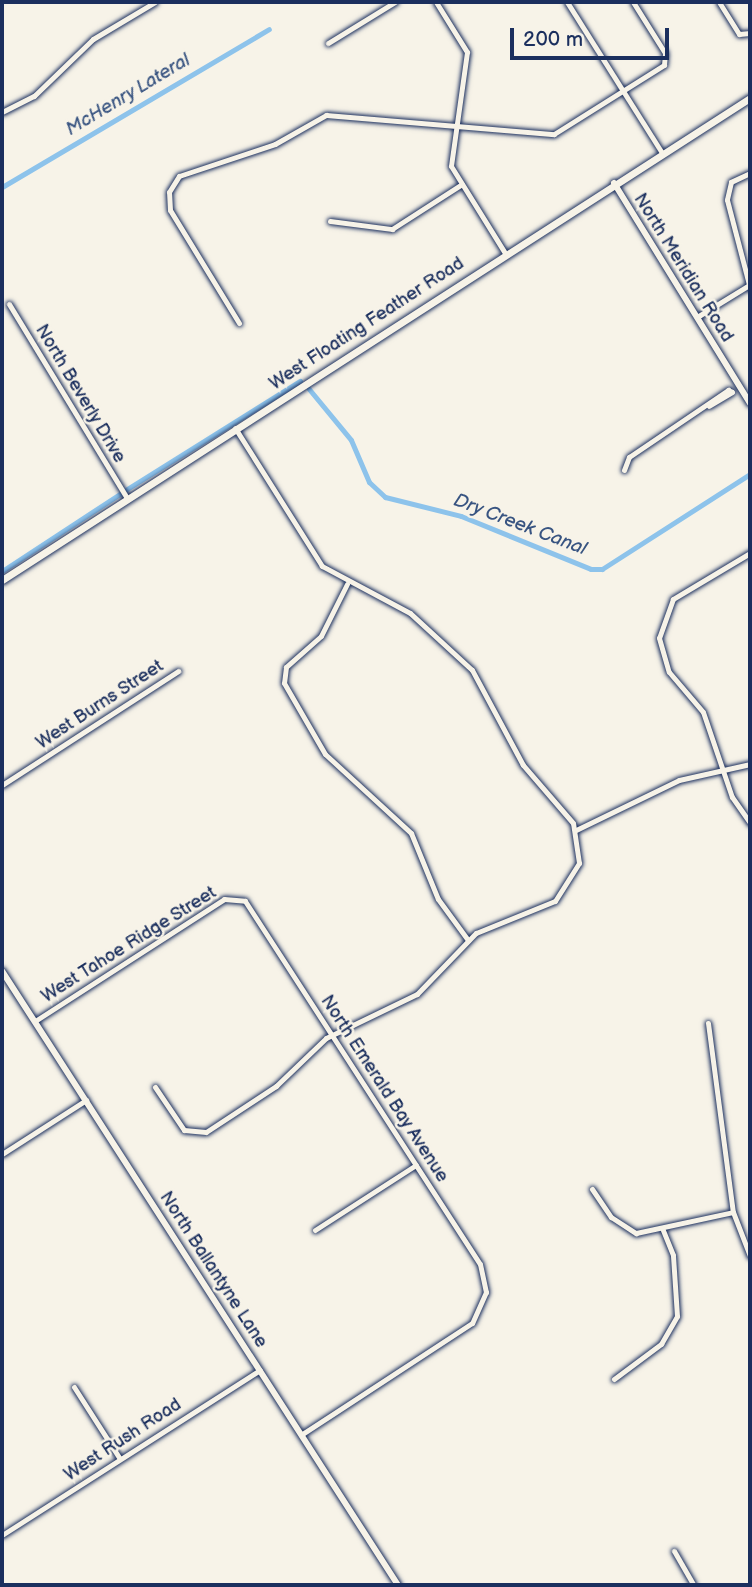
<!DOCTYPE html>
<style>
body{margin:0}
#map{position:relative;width:752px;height:1587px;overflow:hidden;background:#f7f3e8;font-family:"Balsamiq Sans",sans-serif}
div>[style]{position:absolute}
.canal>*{height:5px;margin:-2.5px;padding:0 2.5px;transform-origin:2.5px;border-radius:2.5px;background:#8dc3eb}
.roads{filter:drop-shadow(0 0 2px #1b2f5e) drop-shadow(0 0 2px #1b2f5e)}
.minor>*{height:5px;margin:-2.5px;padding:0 2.5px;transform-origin:2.5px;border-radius:2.5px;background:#f7f3e8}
.tertiary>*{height:6px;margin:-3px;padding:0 3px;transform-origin:3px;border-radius:3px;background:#f7f3e8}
.secondary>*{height:7px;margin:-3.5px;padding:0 3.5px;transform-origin:3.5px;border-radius:3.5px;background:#f7f3e8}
span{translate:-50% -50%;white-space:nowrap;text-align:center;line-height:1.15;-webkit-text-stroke:5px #f7f3e8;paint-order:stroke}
.street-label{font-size:18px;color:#1b2f5e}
.water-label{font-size:19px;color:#385481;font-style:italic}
.frame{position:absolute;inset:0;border:4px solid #1b2f5e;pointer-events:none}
.scale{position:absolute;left:510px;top:28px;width:159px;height:32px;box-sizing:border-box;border:4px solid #1b2f5e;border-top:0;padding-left:9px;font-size:21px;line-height:24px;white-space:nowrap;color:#1b2f5e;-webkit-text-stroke:5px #f7f3e8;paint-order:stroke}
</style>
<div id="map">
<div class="canal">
<i style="left:2px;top:187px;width:310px;rotate:-30.6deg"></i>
<i style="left:309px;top:389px;width:66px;rotate:50.5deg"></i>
<i style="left:351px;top:440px;width:46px;rotate:66.8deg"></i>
<i style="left:369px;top:482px;width:22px;rotate:43deg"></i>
<i style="left:385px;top:497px;width:78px;rotate:14deg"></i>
<i style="left:461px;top:516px;width:140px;rotate:22.2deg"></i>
<i style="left:591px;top:569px;width:11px"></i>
<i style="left:602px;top:569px;width:176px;rotate:-32.7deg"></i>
<i style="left:127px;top:489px;width:204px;rotate:-32deg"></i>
<i style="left:2px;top:571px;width:142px;rotate:-33.2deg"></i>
</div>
<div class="roads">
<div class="minor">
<i style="left:436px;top:2px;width:59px;rotate:58.2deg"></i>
<i style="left:467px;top:52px;width:115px;rotate:98deg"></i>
<i style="left:451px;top:166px;width:102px;rotate:58.2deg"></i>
<i style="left:567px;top:2px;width:178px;rotate:57.8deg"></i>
<i style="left:719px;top:2px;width:38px;rotate:58deg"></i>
<i style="left:739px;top:34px;width:11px;rotate:-5deg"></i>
<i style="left:328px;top:43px;width:79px;rotate:-31.5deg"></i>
<i style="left:2px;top:112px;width:36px;rotate:-27deg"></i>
<i style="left:34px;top:96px;width:82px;rotate:-44deg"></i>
<i style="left:93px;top:39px;width:72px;rotate:-30.8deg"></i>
<i style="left:750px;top:173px;width:21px;rotate:155deg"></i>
<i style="left:731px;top:182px;width:18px;rotate:103deg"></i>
<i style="left:727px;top:200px;width:91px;rotate:75.4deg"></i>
<i style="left:330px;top:221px;width:63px;rotate:7.4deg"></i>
<i style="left:392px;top:229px;width:83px;rotate:-32.7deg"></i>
<i style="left:9px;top:304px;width:227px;rotate:58.7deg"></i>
<i style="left:697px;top:317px;width:61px;rotate:-31.6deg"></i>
<i style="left:239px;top:323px;width:132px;rotate:-121.4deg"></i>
<i style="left:170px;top:210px;width:18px;rotate:-93deg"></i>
<i style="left:169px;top:192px;width:19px;rotate:-58deg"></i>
<i style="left:179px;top:176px;width:101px;rotate:-18.4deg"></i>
<i style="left:275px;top:144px;width:59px;rotate:-29.6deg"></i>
<i style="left:326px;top:115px;width:229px;rotate:4.8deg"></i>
<i style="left:554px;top:134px;width:130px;rotate:-32.1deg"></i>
<i style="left:664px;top:65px;width:12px;rotate:-85deg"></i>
<i style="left:665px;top:53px;width:60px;rotate:-122.1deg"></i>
<i style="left:624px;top:470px;width:14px;rotate:-69deg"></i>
<i style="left:629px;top:457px;width:120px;rotate:-34.1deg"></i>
<i style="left:728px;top:390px;width:4px;rotate:27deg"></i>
<i style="left:732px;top:392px;width:27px;rotate:149deg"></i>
<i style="left:750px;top:553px;width:90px;rotate:149.1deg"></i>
<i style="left:673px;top:599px;width:41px;rotate:109.7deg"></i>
<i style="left:659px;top:638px;width:35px;rotate:74deg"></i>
<i style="left:669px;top:672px;width:52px;rotate:49.6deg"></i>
<i style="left:703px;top:712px;width:90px;rotate:71.2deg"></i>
<i style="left:732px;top:797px;width:32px;rotate:55deg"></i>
<i style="left:347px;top:584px;width:58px;rotate:116.6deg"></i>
<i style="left:321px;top:636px;width:47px;rotate:138.5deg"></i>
<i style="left:286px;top:667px;width:16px;rotate:97deg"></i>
<i style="left:284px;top:683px;width:82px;rotate:60deg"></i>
<i style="left:325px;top:754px;width:117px;rotate:42.6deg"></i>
<i style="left:411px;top:833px;width:71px;rotate:67.8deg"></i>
<i style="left:438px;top:899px;width:51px;rotate:53.8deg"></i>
<i style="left:2px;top:785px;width:210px;rotate:-32.9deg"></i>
<i style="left:576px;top:830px;width:114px;rotate:-25.9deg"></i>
<i style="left:679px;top:780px;width:73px;rotate:-12.7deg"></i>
<i style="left:35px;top:1021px;width:225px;rotate:-32.8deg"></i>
<i style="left:224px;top:899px;width:21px;rotate:5deg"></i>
<i style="left:245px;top:901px;width:432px;rotate:57.1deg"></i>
<i style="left:480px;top:1264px;width:29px;rotate:78deg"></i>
<i style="left:486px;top:1292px;width:34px;rotate:114deg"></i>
<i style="left:472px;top:1323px;width:204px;rotate:146.8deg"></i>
<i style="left:708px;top:1023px;width:191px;rotate:82.5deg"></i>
<i style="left:733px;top:1212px;width:47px;rotate:68.9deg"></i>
<i style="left:155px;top:1087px;width:52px;rotate:56deg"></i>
<i style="left:184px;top:1130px;width:22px;rotate:5deg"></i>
<i style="left:206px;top:1132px;width:84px;rotate:-33.3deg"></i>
<i style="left:276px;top:1086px;width:69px;rotate:-43.8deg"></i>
<i style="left:326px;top:1038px;width:101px;rotate:-25.8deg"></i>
<i style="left:417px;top:994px;width:85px;rotate:-46deg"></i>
<i style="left:476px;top:933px;width:85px;rotate:-22.1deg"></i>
<i style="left:555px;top:901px;width:45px;rotate:-57.7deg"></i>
<i style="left:579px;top:863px;width:40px;rotate:-98.5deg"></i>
<i style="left:573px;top:823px;width:77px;rotate:-130.8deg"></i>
<i style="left:523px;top:765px;width:108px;rotate:-118.2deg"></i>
<i style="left:472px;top:670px;width:84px;rotate:-137.4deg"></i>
<i style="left:410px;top:613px;width:100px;rotate:-151.9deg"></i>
<i style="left:322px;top:566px;width:163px;rotate:-122.2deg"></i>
<i style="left:2px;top:1154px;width:100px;rotate:-32.7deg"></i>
<i style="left:592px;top:1189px;width:34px;rotate:56deg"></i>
<i style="left:611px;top:1217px;width:30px;rotate:33deg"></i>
<i style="left:636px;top:1233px;width:99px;rotate:-12.2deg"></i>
<i style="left:315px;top:1230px;width:120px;rotate:-32.8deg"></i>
<i style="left:614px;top:1379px;width:59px;rotate:-36.7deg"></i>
<i style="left:661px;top:1344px;width:32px;rotate:-60deg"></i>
<i style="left:677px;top:1316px;width:61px;rotate:-93.8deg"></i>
<i style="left:673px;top:1255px;width:29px;rotate:-112deg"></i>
<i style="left:74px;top:1387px;width:85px;rotate:57.4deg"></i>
<i style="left:2px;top:1535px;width:306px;rotate:-32.6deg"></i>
<i style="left:674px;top:1551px;width:39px;rotate:60deg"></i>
</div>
<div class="tertiary">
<i style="left:614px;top:183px;width:259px;rotate:58.3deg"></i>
<i style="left:2px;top:971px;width:731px;rotate:57.18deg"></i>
</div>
<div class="secondary">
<i style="left:2px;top:580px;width:890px;rotate:-32.8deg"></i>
</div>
</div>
<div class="street-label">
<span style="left:683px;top:268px;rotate:58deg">North Meridian Road</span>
<span style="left:367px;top:324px;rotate:-33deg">West Floating Feather Road</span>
<span style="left:80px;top:394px;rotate:59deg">North Beverly Drive</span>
<span style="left:100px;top:705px;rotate:-33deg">West Burns Street</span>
<span style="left:129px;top:945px;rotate:-32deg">West Tahoe Ridge Street</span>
<span style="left:384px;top:1089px;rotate:57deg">North Emerald Bay Avenue</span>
<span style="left:213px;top:1270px;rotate:57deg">North Ballantyne Lane</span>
<span style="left:123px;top:1440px;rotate:-33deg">West Rush Road</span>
</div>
<div class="water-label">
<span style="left:128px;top:95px;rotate:-31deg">McHenry Lateral</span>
<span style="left:520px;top:525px;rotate:21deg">Dry Creek Canal</span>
</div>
<div class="frame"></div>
<div class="scale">200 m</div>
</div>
